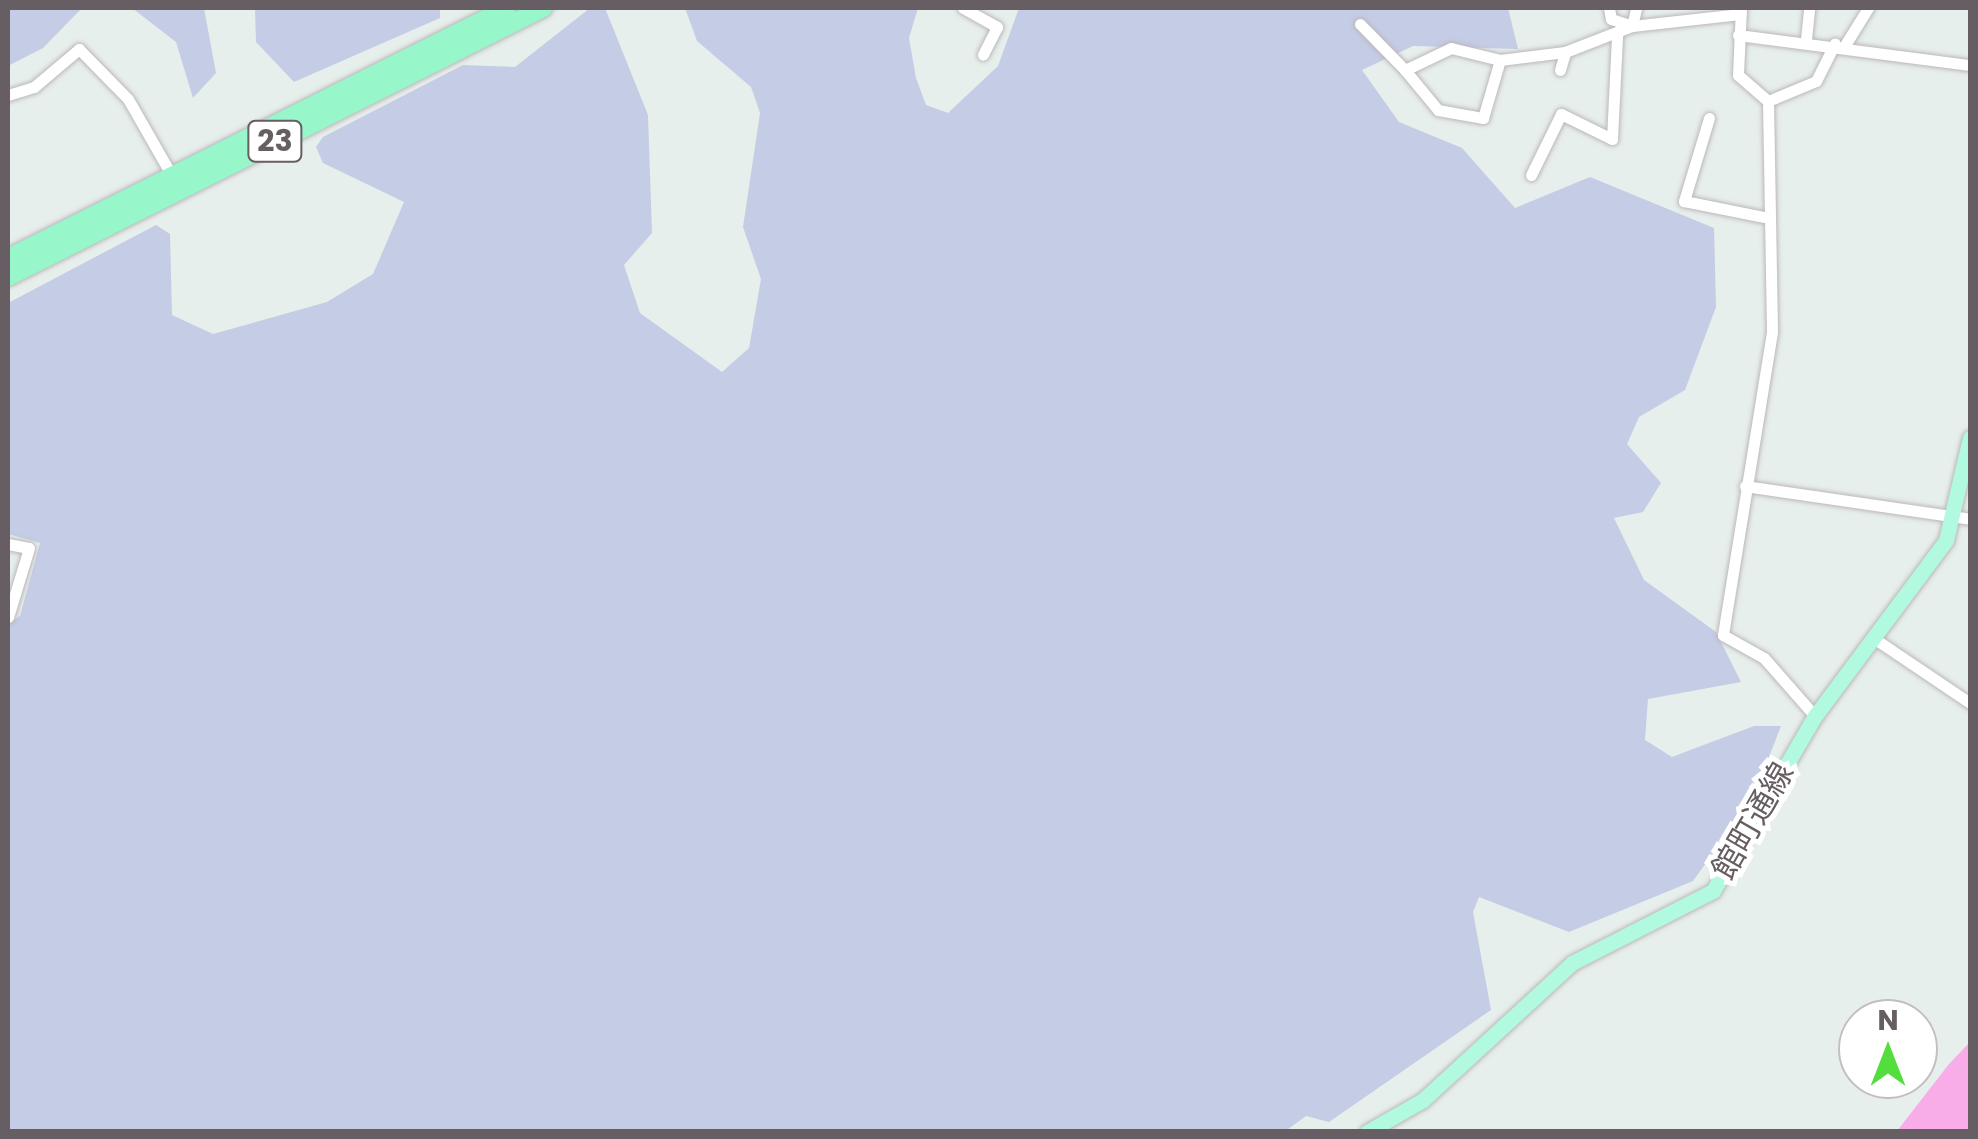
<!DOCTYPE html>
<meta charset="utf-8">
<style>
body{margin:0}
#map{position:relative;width:1978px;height:1139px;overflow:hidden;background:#e7efec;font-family:Poppins,"Noto Sans JP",sans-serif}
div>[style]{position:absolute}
.green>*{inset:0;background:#c5cce5}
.water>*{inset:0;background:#f9ade8}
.roads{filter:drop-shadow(0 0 2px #bcb7ba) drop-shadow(0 0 2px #bcb7ba)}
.minor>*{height:11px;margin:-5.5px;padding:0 5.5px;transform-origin:5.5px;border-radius:5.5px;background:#fff}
.major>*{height:15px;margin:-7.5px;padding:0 7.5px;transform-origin:7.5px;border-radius:7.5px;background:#b1fadf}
.highway>*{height:18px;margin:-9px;padding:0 9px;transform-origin:9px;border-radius:9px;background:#97f6ca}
span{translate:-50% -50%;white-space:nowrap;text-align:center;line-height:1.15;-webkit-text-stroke:10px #fff;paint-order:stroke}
.shield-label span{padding:2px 8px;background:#fff;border:2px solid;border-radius:8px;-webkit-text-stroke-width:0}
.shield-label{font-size:30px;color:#665e63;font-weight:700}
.street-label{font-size:32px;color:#665e63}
.frame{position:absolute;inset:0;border:10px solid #665e63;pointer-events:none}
.north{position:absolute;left:1838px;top:999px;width:100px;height:100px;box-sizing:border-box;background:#fff;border:2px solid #c2bfc1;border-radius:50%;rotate:0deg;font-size:28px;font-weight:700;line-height:40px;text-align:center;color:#665e63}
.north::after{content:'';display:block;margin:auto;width:35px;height:45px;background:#53de3e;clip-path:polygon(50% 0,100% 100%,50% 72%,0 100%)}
</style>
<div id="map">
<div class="green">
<i style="clip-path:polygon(8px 8px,82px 8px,43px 48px,8px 66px)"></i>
<i style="clip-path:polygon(132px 8px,204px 8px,216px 73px,193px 98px,176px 42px)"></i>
<i style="clip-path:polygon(255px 8px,440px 8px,440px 18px,294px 82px,256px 42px)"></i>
<i style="clip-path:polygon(590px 8px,605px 8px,648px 115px,652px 233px,624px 265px,640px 313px,722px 372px,749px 348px,761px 279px,743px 227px,760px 113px,751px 87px,697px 41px,685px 8px,918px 8px,909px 38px,916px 78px,926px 105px,948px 113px,998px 66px,1019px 8px,1508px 8px,1518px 49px,1413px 46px,1362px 70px,1399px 122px,1462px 148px,1515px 208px,1590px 177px,1714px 228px,1716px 307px,1685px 390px,1639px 417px,1627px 444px,1661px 483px,1643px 512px,1614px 518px,1644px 580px,1716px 632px,1741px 682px,1648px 699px,1645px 740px,1672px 757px,1754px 726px,1781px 726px,1754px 796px,1693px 881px,1569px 932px,1479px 897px,1473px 912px,1491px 1010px,1329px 1122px,1306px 1116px,1284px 1132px,8px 1131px,8px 624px,20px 616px,40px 543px,8px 534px,8px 303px,156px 225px,170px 234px,172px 315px,213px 334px,327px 302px,373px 274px,404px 202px,323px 163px,316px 147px,323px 137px,463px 65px,515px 67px)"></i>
</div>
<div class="water">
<i style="clip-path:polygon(1970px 1042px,1970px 1131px,1897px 1131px,1949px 1064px)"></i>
</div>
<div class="roads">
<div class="minor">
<i style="left:963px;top:8px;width:39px;rotate:29deg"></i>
<i style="left:997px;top:27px;width:31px;rotate:117deg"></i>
<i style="left:1609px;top:8px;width:11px;rotate:80deg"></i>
<i style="left:1611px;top:19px;width:22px;rotate:18deg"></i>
<i style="left:1741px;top:8px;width:67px;rotate:92.6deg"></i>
<i style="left:1738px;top:75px;width:40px;rotate:41deg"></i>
<i style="left:1768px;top:101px;width:231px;rotate:89deg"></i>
<i style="left:1772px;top:332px;width:307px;rotate:99.2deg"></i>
<i style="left:1723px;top:635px;width:47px;rotate:29.3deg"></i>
<i style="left:1764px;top:658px;width:77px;rotate:48.7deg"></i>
<i style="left:1360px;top:24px;width:64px;rotate:45.6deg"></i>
<i style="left:1405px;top:70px;width:51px;rotate:-25.6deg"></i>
<i style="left:1451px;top:48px;width:50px;rotate:13.8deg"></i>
<i style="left:1500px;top:60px;width:65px;rotate:-7deg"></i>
<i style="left:1632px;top:26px;width:18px;rotate:-77deg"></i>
<i style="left:1738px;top:35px;width:234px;rotate:7.4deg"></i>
<i style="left:1806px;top:39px;width:31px;rotate:-84deg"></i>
<i style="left:1845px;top:45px;width:44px;rotate:-58.1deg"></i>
<i style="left:1405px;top:70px;width:52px;rotate:50.5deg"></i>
<i style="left:1438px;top:110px;width:46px;rotate:10.1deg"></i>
<i style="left:1483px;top:118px;width:60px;rotate:-73.7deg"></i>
<i style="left:1560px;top:70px;width:19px;rotate:-74deg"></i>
<i style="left:1565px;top:52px;width:72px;rotate:-21.2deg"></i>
<i style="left:1632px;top:26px;width:109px;rotate:-6.3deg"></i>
<i style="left:8px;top:95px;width:27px;rotate:-17deg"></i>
<i style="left:34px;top:87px;width:59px;rotate:-40.2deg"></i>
<i style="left:79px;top:49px;width:70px;rotate:45.6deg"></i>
<i style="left:128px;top:99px;width:95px;rotate:60.2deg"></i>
<i style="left:1768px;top:101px;width:52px;rotate:-22.6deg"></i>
<i style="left:1816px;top:81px;width:42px;rotate:-63.4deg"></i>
<i style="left:1709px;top:118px;width:87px;rotate:106.8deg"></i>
<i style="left:1684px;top:201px;width:82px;rotate:11.3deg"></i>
<i style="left:1531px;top:175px;width:68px;rotate:-63.8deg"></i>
<i style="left:1561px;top:114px;width:57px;rotate:26.1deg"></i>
<i style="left:1612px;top:139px;width:104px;rotate:-87.2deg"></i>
<i style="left:1745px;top:486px;width:227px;rotate:8.3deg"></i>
<i style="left:8px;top:544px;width:21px;rotate:11deg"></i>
<i style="left:29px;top:548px;width:72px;rotate:106.9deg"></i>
<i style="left:1875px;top:639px;width:115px;rotate:34deg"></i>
</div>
<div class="major">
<i style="left:1367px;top:1132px;width:64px;rotate:-29.7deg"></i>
<i style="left:1423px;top:1100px;width:202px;rotate:-42.6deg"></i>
<i style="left:1572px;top:963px;width:158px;rotate:-27.1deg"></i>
<i style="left:1713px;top:891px;width:203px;rotate:-59.8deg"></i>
<i style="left:1815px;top:716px;width:219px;rotate:-53.3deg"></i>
<i style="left:1946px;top:540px;width:105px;rotate:-76.8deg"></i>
</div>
<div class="highway">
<i style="left:8px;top:258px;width:558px;rotate:-26.61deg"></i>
<i style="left:8px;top:277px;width:599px;rotate:-26.69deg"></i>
</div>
</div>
<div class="shield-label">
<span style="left:275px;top:141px">23</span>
</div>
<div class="street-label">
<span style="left:1753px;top:821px;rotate:-60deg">館町通線</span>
</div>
<div class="frame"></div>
<div class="north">N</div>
</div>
